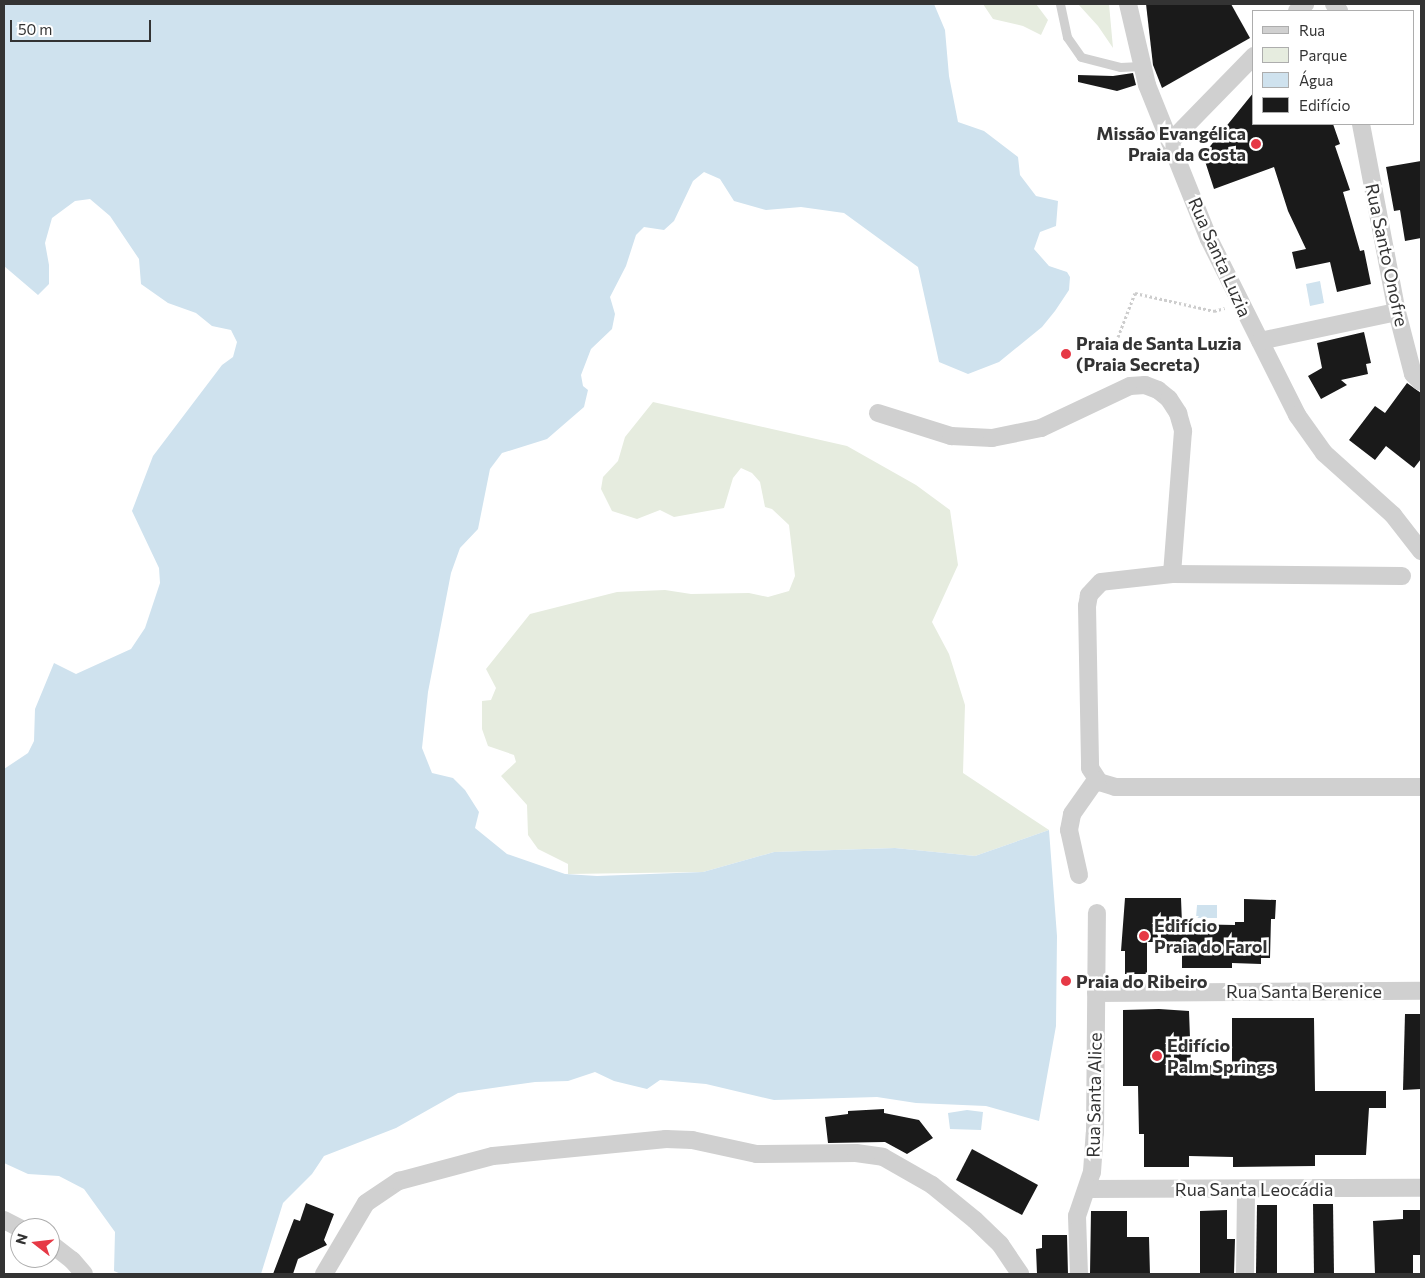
<!DOCTYPE html>
<meta charset="utf-8">
<style>
body{margin:0}
#map{position:relative;width:1425px;height:1278px;overflow:hidden;background:#fff;font-family:Commissioner,sans-serif}
div>[style]{position:absolute}
.green>*{inset:0;background:#e6ecdf}
.water>*{inset:0;background:#cfe2ee}
.building>*{inset:0;background:#1a1a1a}
.path>*{height:3px;margin-top:-1.5px;transform-origin:0;background:repeating-linear-gradient(90deg,#cdcdcd 0 2.5px,transparent 0 5px)}
.service>*{height:9px;margin:-4.5px;padding:0 4.5px;transform-origin:4.5px;border-radius:4.5px;background:#d0d0d0}
.minor>*{height:18px;margin:-9px;padding:0 9px;transform-origin:9px;border-radius:9px;background:#d0d0d0}
.dots>*{width:14px;height:14px;translate:-50% -50%;box-sizing:border-box;border:2px solid #fff;border-radius:50%}
span{translate:-50% -50%;white-space:nowrap;text-align:center;line-height:1.15;-webkit-text-stroke:5px #fff;paint-order:stroke}
.poi-label{font-size:18px;color:#333;font-weight:700}
.right{translate:-100% -50%;text-align:right}
.left{translate:0 -50%;text-align:left}
.street-label{font-size:18px;color:#333}
.frame{position:absolute;inset:0;border:5px solid #333;pointer-events:none}
.legend{position:absolute;left:1252px;top:10px;width:162px;height:115px;box-sizing:border-box;background:#fff;border:1px solid #adadad;margin:0;padding:6px 9px;list-style:none;font-size:15px;color:#333}
.legend li{display:flex;align-items:center;gap:10px;height:25px}
.legend b{width:25px;border:1px solid #adadad}
.north{position:absolute;left:10px;top:1218px;width:50px;height:50px;box-sizing:border-box;background:#fff;border:1px solid #adadad;border-radius:50%;rotate:286deg;font-size:14px;font-weight:700;line-height:20px;text-align:center;color:#333}
.north::after{content:'';display:block;margin:auto;width:18px;height:22px;background:#e63946;clip-path:polygon(50% 0,100% 100%,50% 72%,0 100%)}
.scale{position:absolute;left:10px;top:20px;width:141px;height:22px;box-sizing:border-box;border:2px solid #333;border-top:0;padding-left:6px;font-size:15px;line-height:18px;white-space:nowrap;color:#333;-webkit-text-stroke:4px #fff;paint-order:stroke}
</style>
<div id="map">
<div class="green">
<i style="clip-path:polygon(983px 4px,1036px 4px,1048px 20px,1041px 35px,1023px 26px,993px 19px)"></i>
<i style="clip-path:polygon(1078px 4px,1109px 4px,1113px 48px,1098px 26px)"></i>
<i style="clip-path:polygon(653px 402px,847px 446px,916px 485px,950px 510px,958px 565px,932px 622px,949px 654px,965px 705px,963px 773px,1049px 830px,975px 856px,895px 848px,774px 852px,703px 872px,568px 874px,568px 864px,538px 849px,528px 835px,527px 805px,501px 776px,516px 762px,514px 755px,488px 746px,482px 729px,482px 701px,491px 700px,496px 688px,486px 669px,530px 614px,617px 592px,665px 590px,691px 594px,749px 593px,768px 597px,789px 591px,795px 576px,789px 525px,772px 509px,765px 507px,760px 482px,752px 473px,741px 468px,733px 478px,724px 508px,674px 517px,660px 510px,637px 519px,612px 511px,601px 489px,603px 477px,618px 461px,625px 437px)"></i>
</div>
<div class="water">
<i style="clip-path:polygon(4px 4px,934px 4px,945px 30px,949px 76px,958px 122px,984px 131px,1018px 157px,1020px 175px,1036px 196px,1058px 201px,1056px 226px,1040px 232px,1034px 249px,1049px 266px,1067px 272px,1070px 277px,1069px 290px,1055px 311px,1042px 327px,999px 362px,968px 374px,939px 362px,918px 267px,844px 213px,801px 207px,766px 210px,734px 201px,720px 179px,704px 172px,693px 181px,674px 221px,664px 230px,644px 227px,636px 235px,626px 266px,610px 297px,615px 314px,612px 329px,591px 349px,581px 375px,583px 386px,588px 390px,584px 407px,547px 439px,502px 453px,490px 469px,478px 529px,460px 548px,451px 573px,428px 692px,422px 748px,432px 773px,453px 778px,465px 790px,479px 812px,475px 828px,507px 854px,565px 874px,597px 876px,703px 872px,774px 852px,895px 848px,975px 856px,1049px 830px,1057px 936px,1056px 1026px,1039px 1121px,986px 1106px,916px 1103px,877px 1097px,774px 1100px,706px 1084px,660px 1080px,647px 1089px,614px 1081px,595px 1072px,568px 1081px,535px 1082px,458px 1093px,396px 1128px,324px 1156px,312px 1174px,283px 1203px,261px 1274px,121px 1274px,114px 1271px,115px 1232px,84px 1189px,59px 1176px,28px 1174px,4px 1163px,4px 769px,28px 753px,34px 741px,35px 709px,54px 663px,76px 674px,131px 649px,145px 628px,160px 583px,159px 568px,132px 511px,153px 456px,222px 365px,233px 357px,237px 342px,231px 330px,212px 326px,196px 313px,168px 303px,141px 284px,139px 259px,110px 216px,90px 199px,75px 201px,52px 218px,45px 243px,49px 265px,49px 284px,38px 295px,4px 266px)"></i>
<i style="clip-path:polygon(1320px 281px,1324px 303px,1310px 306px,1306px 284px)"></i>
<i style="clip-path:polygon(1197px 905px,1217px 905px,1217px 918px,1196px 918px)"></i>
<i style="clip-path:polygon(967px 1110px,983px 1112px,981px 1130px,950px 1129px,948px 1113px)"></i>
</div>
<div class="building">
<i style="clip-path:polygon(1146px 4px,1231px 4px,1250px 38px,1162px 88px,1153px 65px)"></i>
<i style="clip-path:polygon(1133px 73px,1136px 85px,1117px 91px,1078px 82px,1078px 75px,1113px 76px)"></i>
<i style="clip-path:polygon(1254px 92px,1254px 124px,1333px 124px,1340px 144px,1335px 146px,1350px 190px,1343px 192px,1360px 251px,1364px 250px,1371px 284px,1337px 292px,1330px 262px,1296px 269px,1292px 252px,1306px 249px,1288px 211px,1274px 167px,1214px 189px,1203px 155px)"></i>
<i style="clip-path:polygon(1421px 161px,1421px 238px,1405px 241px,1400px 210px,1394px 211px,1386px 167px)"></i>
<i style="clip-path:polygon(1364px 332px,1371px 363px,1366px 364px,1368px 374px,1341px 380px,1347px 385px,1321px 399px,1308px 376px,1322px 368px,1317px 343px)"></i>
<i style="clip-path:polygon(1407px 383px,1421px 393px,1421px 459px,1414px 468px,1386px 446px,1375px 460px,1349px 440px,1375px 406px,1385px 413px)"></i>
<i style="clip-path:polygon(1125px 898px,1181px 898px,1182px 924px,1235px 925px,1235px 922px,1244px 922px,1244px 899px,1276px 900px,1275px 919px,1271px 919px,1270px 958px,1261px 958px,1261px 964px,1232px 963px,1232px 968px,1182px 968px,1182px 942px,1147px 942px,1147px 974px,1125px 974px,1125px 951px,1121px 951px)"></i>
<i style="clip-path:polygon(1159px 1009px,1189px 1011px,1191px 1065px,1232px 1065px,1232px 1018px,1314px 1018px,1315px 1091px,1386px 1091px,1386px 1108px,1369px 1108px,1366px 1155px,1315px 1155px,1315px 1166px,1233px 1167px,1233px 1157px,1189px 1156px,1189px 1167px,1144px 1167px,1144px 1134px,1139px 1134px,1138px 1086px,1123px 1086px,1123px 1010px)"></i>
<i style="clip-path:polygon(1405px 1014px,1421px 1014px,1421px 1089px,1403px 1090px)"></i>
<i style="clip-path:polygon(884px 1109px,884px 1113px,919px 1120px,933px 1138px,907px 1154px,885px 1142px,828px 1143px,825px 1117px,848px 1114px,848px 1111px)"></i>
<i style="clip-path:polygon(972px 1149px,1038px 1185px,1022px 1215px,956px 1180px)"></i>
<i style="clip-path:polygon(306px 1203px,334px 1214px,324px 1240px,327px 1245px,298px 1259px,293px 1274px,273px 1274px,294px 1219px,300px 1221px)"></i>
<i style="clip-path:polygon(1313px 1204px,1333px 1204px,1334px 1274px,1314px 1274px)"></i>
<i style="clip-path:polygon(1257px 1205px,1277px 1205px,1277px 1274px,1256px 1274px)"></i>
<i style="clip-path:polygon(1227px 1210px,1227px 1239px,1235px 1239px,1234px 1274px,1200px 1274px,1200px 1211px)"></i>
<i style="clip-path:polygon(1403px 1210px,1421px 1210px,1421px 1255px,1413px 1255px,1413px 1274px,1375px 1274px,1373px 1221px,1403px 1219px)"></i>
<i style="clip-path:polygon(1091px 1211px,1127px 1211px,1127px 1237px,1149px 1237px,1150px 1274px,1090px 1274px)"></i>
<i style="clip-path:polygon(1042px 1235px,1067px 1235px,1068px 1274px,1037px 1274px,1036px 1249px,1042px 1248px)"></i>
</div>
<div class="path">
<i style="left:1118px;top:337px;width:47px;rotate:-68.9deg"></i>
<i style="left:1135px;top:293px;width:81px;rotate:12.8deg"></i>
<i style="left:1214px;top:311px;width:11px;rotate:-15deg"></i>
</div>
<div class="service">
<i style="left:1060px;top:4px;width:34px;rotate:78deg"></i>
<i style="left:1067px;top:37px;width:24px;rotate:55deg"></i>
<i style="left:1081px;top:57px;width:40px;rotate:14.4deg"></i>
<i style="left:1120px;top:67px;width:21px;rotate:-3deg"></i>
</div>
<div class="minor">
<i style="left:1128px;top:4px;width:83px;rotate:76.8deg"></i>
<i style="left:1147px;top:85px;width:166px;rotate:68.1deg"></i>
<i style="left:1209px;top:239px;width:197px;rotate:63.4deg"></i>
<i style="left:1297px;top:415px;width:47px;rotate:54.6deg"></i>
<i style="left:1324px;top:453px;width:93px;rotate:41.9deg"></i>
<i style="left:1393px;top:515px;width:46px;rotate:52.1deg"></i>
<i style="left:1334px;top:4px;width:9px;rotate:54deg"></i>
<i style="left:1297px;top:11px;width:11px;rotate:-41deg"></i>
<i style="left:1361px;top:124px;width:191px;rotate:79.2deg"></i>
<i style="left:1397px;top:312px;width:64px;rotate:75.5deg"></i>
<i style="left:1413px;top:374px;width:11px;rotate:45deg"></i>
<i style="left:1171px;top:141px;width:119px;rotate:-45.7deg"></i>
<i style="left:1260px;top:341px;width:140px;rotate:-12deg"></i>
<i style="left:878px;top:413px;width:77px;rotate:17.5deg"></i>
<i style="left:951px;top:436px;width:41px;rotate:2.8deg"></i>
<i style="left:992px;top:438px;width:50px;rotate:-11.5deg"></i>
<i style="left:1041px;top:428px;width:98px;rotate:-25.3deg"></i>
<i style="left:1130px;top:386px;width:15px;rotate:-4deg"></i>
<i style="left:1145px;top:385px;width:14px;rotate:21deg"></i>
<i style="left:1158px;top:390px;width:14px;rotate:39deg"></i>
<i style="left:1169px;top:399px;width:17px;rotate:57deg"></i>
<i style="left:1178px;top:413px;width:19px;rotate:74deg"></i>
<i style="left:1183px;top:431px;width:143px;rotate:94.4deg"></i>
<i style="left:1402px;top:576px;width:230px;rotate:-179.5deg"></i>
<i style="left:1172px;top:574px;width:71px;rotate:173.6deg"></i>
<i style="left:1101px;top:582px;width:18px;rotate:133deg"></i>
<i style="left:1089px;top:595px;width:11px;rotate:100deg"></i>
<i style="left:1087px;top:606px;width:162px;rotate:88.9deg"></i>
<i style="left:1090px;top:768px;width:17px;rotate:57deg"></i>
<i style="left:1099px;top:782px;width:17px;rotate:17deg"></i>
<i style="left:1115px;top:787px;width:306px"></i>
<i style="left:1079px;top:875px;width:46px;rotate:-102.5deg"></i>
<i style="left:1069px;top:830px;width:16px;rotate:-79deg"></i>
<i style="left:1072px;top:814px;width:42px;rotate:-54.8deg"></i>
<i style="left:1096px;top:993px;width:325px;rotate:-0.4deg"></i>
<i style="left:1087px;top:1189px;width:334px;rotate:-0.2deg"></i>
<i style="left:4px;top:1220px;width:18px;rotate:27deg"></i>
<i style="left:50px;top:1243px;width:28px;rotate:38deg"></i>
<i style="left:72px;top:1260px;width:18px;rotate:49deg"></i>
<i style="left:324px;top:1274px;width:82px;rotate:-59.4deg"></i>
<i style="left:366px;top:1203px;width:40px;rotate:-34deg"></i>
<i style="left:399px;top:1181px;width:97px;rotate:-14.9deg"></i>
<i style="left:493px;top:1156px;width:174px;rotate:-5.6deg"></i>
<i style="left:666px;top:1139px;width:26px;rotate:2deg"></i>
<i style="left:692px;top:1140px;width:66px;rotate:12.2deg"></i>
<i style="left:757px;top:1154px;width:99px;rotate:-0.6deg"></i>
<i style="left:856px;top:1153px;width:27px;rotate:8deg"></i>
<i style="left:883px;top:1157px;width:56px;rotate:29.7deg"></i>
<i style="left:932px;top:1185px;width:55px;rotate:39.1deg"></i>
<i style="left:975px;top:1220px;width:35px;rotate:44deg"></i>
<i style="left:1000px;top:1244px;width:36px;rotate:56deg"></i>
<i style="left:1079px;top:1274px;width:58px;rotate:-92deg"></i>
<i style="left:1077px;top:1216px;width:46px;rotate:-71.2deg"></i>
<i style="left:1092px;top:1172px;width:39px;rotate:-86deg"></i>
<i style="left:1095px;top:1133px;width:220px;rotate:-89.5deg"></i>
<i style="left:1245px;top:1274px;width:85px;rotate:-89.3deg"></i>
</div>
<div class="dots">
<i style="left:1256px;top:144px;background:#e63946"></i>
<i style="left:1066px;top:354px;background:#e63946"></i>
<i style="left:1144px;top:936px;background:#e63946"></i>
<i style="left:1066px;top:981px;background:#e63946"></i>
<i style="left:1157px;top:1056px;background:#e63946"></i>
</div>
<div class="poi-label">
<span class="right" style="left:1246px;top:144px">Missão Evangélica<br>Praia da Costa</span>
<span class="left" style="left:1076px;top:354px">Praia de Santa Luzia<br>(Praia Secreta)</span>
<span class="left" style="left:1154px;top:936px">Edifício<br>Praia do Farol</span>
<span class="left" style="left:1076px;top:981px">Praia do Ribeiro</span>
<span class="left" style="left:1167px;top:1056px">Edifício<br>Palm Springs</span>
</div>
<div class="street-label">
<span style="left:1387px;top:255px;rotate:78deg">Rua Santo Onofre</span>
<span style="left:1220px;top:257px;rotate:66deg">Rua Santa Luzia</span>
<span style="left:1304px;top:991px">Rua Santa Berenice</span>
<span style="left:1094px;top:1095px;rotate:-89deg">Rua Santa Alice</span>
<span style="left:1254px;top:1189px">Rua Santa Leocádia</span>
</div>
<div class="frame"></div>
<ul class="legend">
<li><b style="height:6px;background:#d0d0d0"></b>Rua</li>
<li><b style="height:14px;background:#e6ecdf"></b>Parque</li>
<li><b style="height:14px;background:#cfe2ee"></b>Água</li>
<li><b style="height:14px;background:#1a1a1a"></b>Edifício</li>
</ul>
<div class="north">N</div>
<div class="scale">50 m</div>
</div>
